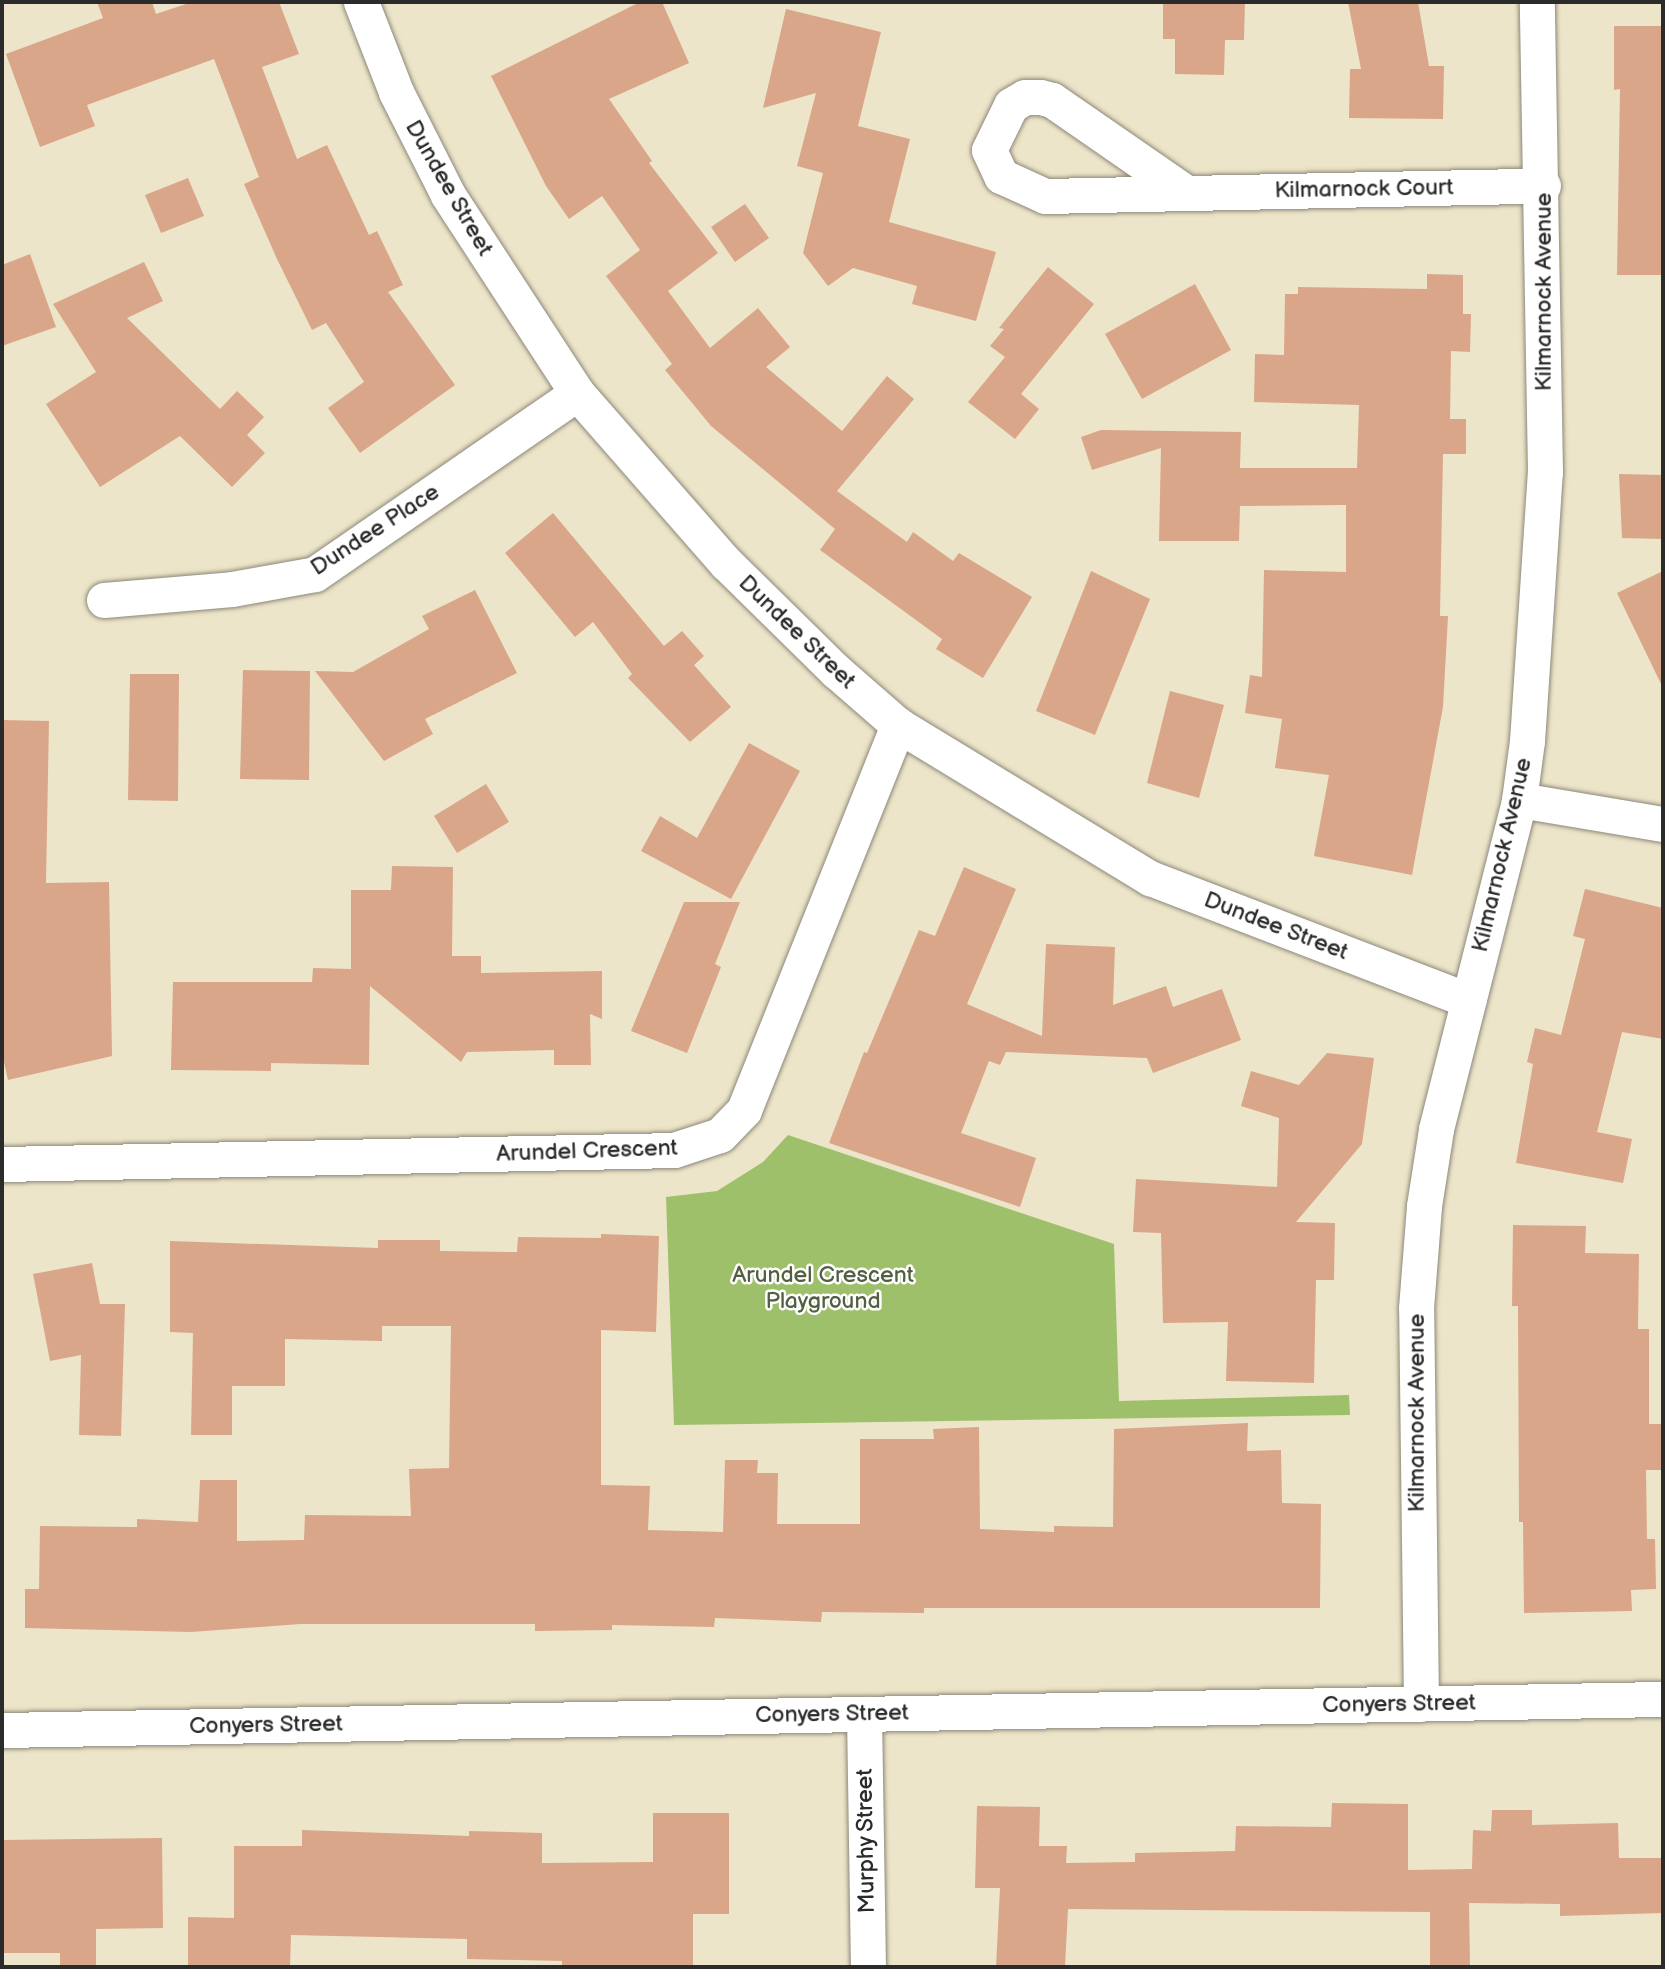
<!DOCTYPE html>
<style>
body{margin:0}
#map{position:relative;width:1665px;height:1969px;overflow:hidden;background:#ede5c9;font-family:"Balsamiq Sans",sans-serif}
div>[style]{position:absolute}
.green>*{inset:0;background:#9ec06a}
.building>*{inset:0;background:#d9a689}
.roads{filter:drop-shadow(0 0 2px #8c887a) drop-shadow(0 0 2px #8c887a)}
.street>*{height:35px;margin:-17.5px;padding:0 17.5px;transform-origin:17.5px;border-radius:17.5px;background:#fff}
span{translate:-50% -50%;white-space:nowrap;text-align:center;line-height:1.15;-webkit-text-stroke:5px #fff;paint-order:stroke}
.street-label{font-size:23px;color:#2b2b2b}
.park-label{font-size:23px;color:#535f41}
.frame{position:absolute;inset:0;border:4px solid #2b2b2b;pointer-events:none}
</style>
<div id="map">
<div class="green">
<i style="clip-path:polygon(788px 1135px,1114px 1244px,1119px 1401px,1349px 1395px,1350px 1415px,674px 1425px,666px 1197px,717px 1191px,763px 1162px)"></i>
</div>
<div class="building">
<i style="clip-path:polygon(97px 2px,152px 2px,156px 14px,192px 2px,279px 2px,299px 54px,262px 67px,297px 159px,327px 145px,369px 235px,377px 231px,403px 285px,388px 292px,455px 385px,360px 453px,328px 408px,364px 382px,326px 323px,312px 330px,277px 259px,244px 184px,259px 177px,214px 59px,87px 105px,95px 126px,40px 147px,6px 54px,103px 18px)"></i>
<i style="clip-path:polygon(640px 2px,662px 2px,689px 63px,609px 99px,652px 161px,649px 163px,718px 253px,668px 291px,710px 348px,758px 308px,790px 347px,766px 367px,842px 431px,887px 376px,914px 399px,837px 491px,907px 542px,913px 532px,953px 561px,959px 553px,1032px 597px,983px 678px,936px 649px,942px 639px,820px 550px,835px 529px,711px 426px,665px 370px,672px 364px,606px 276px,640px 250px,602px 196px,569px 219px,546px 186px,491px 76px)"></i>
<i style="clip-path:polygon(1163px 2px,1245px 2px,1244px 40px,1225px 40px,1224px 75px,1175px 74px,1175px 39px,1163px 39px)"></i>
<i style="clip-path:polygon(1348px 2px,1418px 2px,1429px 66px,1444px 66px,1443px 119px,1349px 118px,1350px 69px,1361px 69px)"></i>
<i style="clip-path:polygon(786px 9px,881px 32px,858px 126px,910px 139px,889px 222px,996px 252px,976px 321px,912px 304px,917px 286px,853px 268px,828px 286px,803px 253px,823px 173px,797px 166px,816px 93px,763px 108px)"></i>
<i style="clip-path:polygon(1614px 26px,1663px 26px,1663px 275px,1617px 275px,1620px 89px,1614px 90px)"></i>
<i style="clip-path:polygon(188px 178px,204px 216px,161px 233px,145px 195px)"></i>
<i style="clip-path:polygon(745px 204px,769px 238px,735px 262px,711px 227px)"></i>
<i style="clip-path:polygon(30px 254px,56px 327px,2px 346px,2px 265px)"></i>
<i style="clip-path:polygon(144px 262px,163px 301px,127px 318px,220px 409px,237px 391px,264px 417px,247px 435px,265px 453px,232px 487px,180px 436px,100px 487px,46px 404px,96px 372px,53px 304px)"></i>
<i style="clip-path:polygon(1048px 267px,1094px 304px,1021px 394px,1039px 409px,1015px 439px,968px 402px,1005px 357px,990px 346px,1004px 329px,999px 328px)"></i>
<i style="clip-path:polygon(1427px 274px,1463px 275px,1463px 314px,1471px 314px,1470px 352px,1451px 351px,1450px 419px,1466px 419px,1466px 454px,1443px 454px,1440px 616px,1448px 616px,1443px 707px,1412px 875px,1314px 856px,1329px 775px,1275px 768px,1282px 719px,1245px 713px,1250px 675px,1262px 677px,1264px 570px,1346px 572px,1346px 505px,1240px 506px,1239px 541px,1159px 541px,1161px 448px,1092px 470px,1081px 437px,1101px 430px,1241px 432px,1240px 468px,1357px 468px,1359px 405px,1254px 402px,1255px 354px,1284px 355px,1285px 294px,1298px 294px,1298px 287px,1427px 289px)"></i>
<i style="clip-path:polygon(1195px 284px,1231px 350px,1142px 399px,1105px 334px)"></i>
<i style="clip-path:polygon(1619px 474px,1663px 475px,1663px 539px,1622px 538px)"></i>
<i style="clip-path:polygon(553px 513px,664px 646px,682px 631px,704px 656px,694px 665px,731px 707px,690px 742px,628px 678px,632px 674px,593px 622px,575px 637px,505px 553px)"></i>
<i style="clip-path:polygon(1091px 571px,1150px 599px,1095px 735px,1036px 711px)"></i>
<i style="clip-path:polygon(1663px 571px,1663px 688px,1617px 593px)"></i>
<i style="clip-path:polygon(475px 590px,517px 673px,425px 719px,433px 734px,384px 761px,315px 671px,353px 672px,429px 629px,422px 616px)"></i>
<i style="clip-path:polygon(243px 670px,310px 671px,309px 780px,240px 779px)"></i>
<i style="clip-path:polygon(130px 674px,179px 674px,178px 801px,128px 800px)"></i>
<i style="clip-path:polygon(1170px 691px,1224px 705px,1199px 798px,1147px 783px)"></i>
<i style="clip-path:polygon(2px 720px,49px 721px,46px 883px,109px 882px,112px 1056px,8px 1080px,2px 1053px)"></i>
<i style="clip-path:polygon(749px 743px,800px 771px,731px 899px,641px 851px,660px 816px,697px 838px)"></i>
<i style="clip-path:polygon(486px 784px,509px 822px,457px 853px,434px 816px)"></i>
<i style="clip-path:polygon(392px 866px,453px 867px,452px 956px,481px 956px,481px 973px,602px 971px,602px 1019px,590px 1014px,591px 1065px,554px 1065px,554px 1050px,467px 1052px,461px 1062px,370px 986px,369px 1065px,271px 1063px,271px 1071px,171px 1070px,173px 982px,312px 982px,313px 968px,351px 969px,351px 890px,391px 890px)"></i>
<i style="clip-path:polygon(964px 867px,1016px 889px,967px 1004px,1042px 1036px,1046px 944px,1115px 947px,1113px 1005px,1166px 986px,1173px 1007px,1222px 989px,1241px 1040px,1153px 1073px,1147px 1058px,1006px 1052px,1000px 1065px,989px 1061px,961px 1133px,1036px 1158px,1020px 1207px,829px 1143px,864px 1052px,867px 1053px,919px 930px,935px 936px)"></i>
<i style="clip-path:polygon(1585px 889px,1663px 908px,1663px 1039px,1622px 1032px,1597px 1132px,1632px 1139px,1623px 1183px,1516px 1163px,1533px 1064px,1527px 1062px,1535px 1028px,1561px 1035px,1585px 939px,1573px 936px)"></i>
<i style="clip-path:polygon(684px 902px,740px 902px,715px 964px,721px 967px,687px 1053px,631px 1031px)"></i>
<i style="clip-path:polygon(1327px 1053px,1374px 1058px,1362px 1144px,1296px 1222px,1335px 1223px,1334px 1280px,1316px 1280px,1314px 1383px,1226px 1381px,1228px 1322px,1163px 1323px,1161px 1233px,1133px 1232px,1136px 1179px,1277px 1187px,1279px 1118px,1241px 1106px,1251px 1071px,1299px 1085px)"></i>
<i style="clip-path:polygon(1513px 1225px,1586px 1226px,1585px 1253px,1639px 1254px,1638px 1329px,1649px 1329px,1649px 1424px,1663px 1424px,1663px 1470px,1646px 1470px,1647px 1539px,1655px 1539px,1656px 1589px,1631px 1590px,1632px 1611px,1524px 1613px,1523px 1522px,1519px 1522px,1518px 1306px,1512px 1306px)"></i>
<i style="clip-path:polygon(601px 1234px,659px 1236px,656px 1332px,601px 1330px,601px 1485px,650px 1486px,648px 1530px,723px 1532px,725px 1460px,758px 1460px,757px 1473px,778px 1473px,777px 1524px,860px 1524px,860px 1439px,934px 1439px,933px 1429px,979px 1427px,980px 1529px,1054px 1532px,1054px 1526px,1113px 1527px,1114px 1429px,1248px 1423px,1247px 1451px,1281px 1450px,1282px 1503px,1321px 1504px,1320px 1608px,924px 1608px,924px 1613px,822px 1612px,821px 1622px,715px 1618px,714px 1627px,612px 1625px,612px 1630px,535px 1631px,535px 1624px,300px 1624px,191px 1632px,25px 1628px,25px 1589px,39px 1589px,40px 1526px,137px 1527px,137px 1519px,198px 1522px,200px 1480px,237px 1480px,237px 1541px,304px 1540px,305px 1515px,411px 1516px,409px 1469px,449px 1468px,451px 1326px,382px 1326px,382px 1341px,285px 1339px,285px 1386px,232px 1386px,232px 1435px,191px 1435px,193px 1333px,170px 1332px,170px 1241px,378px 1248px,378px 1240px,440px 1240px,440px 1251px,517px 1252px,518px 1237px,601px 1238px)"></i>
<i style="clip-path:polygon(92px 1263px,100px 1304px,125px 1304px,121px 1436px,79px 1435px,81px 1355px,50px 1361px,33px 1274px)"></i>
<i style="clip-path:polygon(1332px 1803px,1408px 1804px,1408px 1870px,1472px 1869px,1473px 1830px,1491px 1831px,1492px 1810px,1532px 1810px,1532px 1825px,1618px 1823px,1619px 1858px,1663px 1858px,1663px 1913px,1560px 1916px,1560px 1904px,1469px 1903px,1470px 1967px,1430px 1967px,1430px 1912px,1068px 1909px,1065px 1967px,996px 1967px,1000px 1888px,975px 1888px,977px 1806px,1040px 1807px,1039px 1846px,1067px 1846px,1066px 1863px,1135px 1862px,1135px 1853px,1235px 1851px,1236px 1826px,1331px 1827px)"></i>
<i style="clip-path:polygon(653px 1813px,729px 1813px,729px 1914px,693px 1914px,693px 1967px,562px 1967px,562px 1961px,467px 1959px,467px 1939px,291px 1935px,290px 1967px,188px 1966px,188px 1917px,234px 1918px,234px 1846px,302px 1846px,302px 1830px,469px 1836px,469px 1831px,542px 1833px,542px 1863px,653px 1862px)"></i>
<i style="clip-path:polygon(162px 1838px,163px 1928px,96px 1929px,96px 1967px,60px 1967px,60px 1953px,2px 1953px,2px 1840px)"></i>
</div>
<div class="roads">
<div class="street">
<i style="left:361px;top:2px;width:97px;rotate:68.7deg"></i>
<i style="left:396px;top:92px;width:115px;rotate:63.2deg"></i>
<i style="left:448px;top:195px;width:236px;rotate:56.9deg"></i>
<i style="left:577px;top:393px;width:226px;rotate:48.8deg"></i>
<i style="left:726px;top:563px;width:154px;rotate:44.5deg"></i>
<i style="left:836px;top:671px;width:82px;rotate:41.1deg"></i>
<i style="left:898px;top:725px;width:295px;rotate:31.3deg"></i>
<i style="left:1150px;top:878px;width:341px;rotate:21deg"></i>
<i style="left:1185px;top:192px;width:162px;rotate:-145.3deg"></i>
<i style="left:1052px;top:100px;width:12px;rotate:-166deg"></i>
<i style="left:1040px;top:97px;width:15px;rotate:180deg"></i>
<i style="left:1025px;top:97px;width:16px;rotate:150deg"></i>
<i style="left:1011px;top:105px;width:50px;rotate:116.1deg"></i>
<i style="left:989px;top:150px;width:29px;rotate:65deg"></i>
<i style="left:1001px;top:176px;width:48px;rotate:24.4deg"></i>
<i style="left:1045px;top:196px;width:498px;rotate:-1.2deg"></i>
<i style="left:104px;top:600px;width:128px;rotate:-4.9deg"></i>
<i style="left:232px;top:589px;width:84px;rotate:-10.2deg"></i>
<i style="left:315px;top:574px;width:318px;rotate:-34.6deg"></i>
<i style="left:1519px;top:800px;width:146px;rotate:9.5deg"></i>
<i style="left:2px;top:1164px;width:672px;rotate:-1.19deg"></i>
<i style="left:674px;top:1150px;width:48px;rotate:-18.1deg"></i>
<i style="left:720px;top:1135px;width:35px;rotate:-46deg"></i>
<i style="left:744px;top:1110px;width:415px;rotate:-68.2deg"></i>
<i style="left:1421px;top:1704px;width:396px;rotate:-90.7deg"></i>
<i style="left:1416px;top:1308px;width:102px;rotate:-85.5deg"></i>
<i style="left:1424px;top:1206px;width:78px;rotate:-81.1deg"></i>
<i style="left:1436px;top:1129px;width:339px;rotate:-75.8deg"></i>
<i style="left:1519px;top:800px;width:60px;rotate:-82.3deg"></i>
<i style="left:1527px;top:741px;width:270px;rotate:-86.2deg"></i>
<i style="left:1545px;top:472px;width:470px;rotate:-91deg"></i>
<i style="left:864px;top:1714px;width:253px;rotate:89.1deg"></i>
<i style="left:2px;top:1730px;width:1661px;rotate:-1.07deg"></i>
</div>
</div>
<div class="street-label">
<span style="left:449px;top:188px;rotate:60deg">Dundee Street</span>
<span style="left:1364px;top:189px;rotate:-1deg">Kilmarnock Court</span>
<span style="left:1544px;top:292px;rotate:-90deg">Kilmarnock Avenue</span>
<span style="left:375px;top:530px;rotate:-33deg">Dundee Place</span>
<span style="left:797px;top:632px;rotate:44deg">Dundee Street</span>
<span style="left:1502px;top:855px;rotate:-77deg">Kilmarnock Avenue</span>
<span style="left:1276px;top:926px;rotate:21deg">Dundee Street</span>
<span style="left:587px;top:1151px;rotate:-2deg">Arundel Crescent</span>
<span style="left:1417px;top:1413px;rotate:-90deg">Kilmarnock Avenue</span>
<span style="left:1399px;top:1704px;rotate:-1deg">Conyers Street</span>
<span style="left:832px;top:1714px;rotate:-1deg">Conyers Street</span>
<span style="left:266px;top:1725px;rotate:-1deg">Conyers Street</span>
<span style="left:866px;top:1841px;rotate:-91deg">Murphy Street</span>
</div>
<div class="park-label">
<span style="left:823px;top:1288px">Arundel Crescent<br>Playground</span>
</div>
<div class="frame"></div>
</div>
